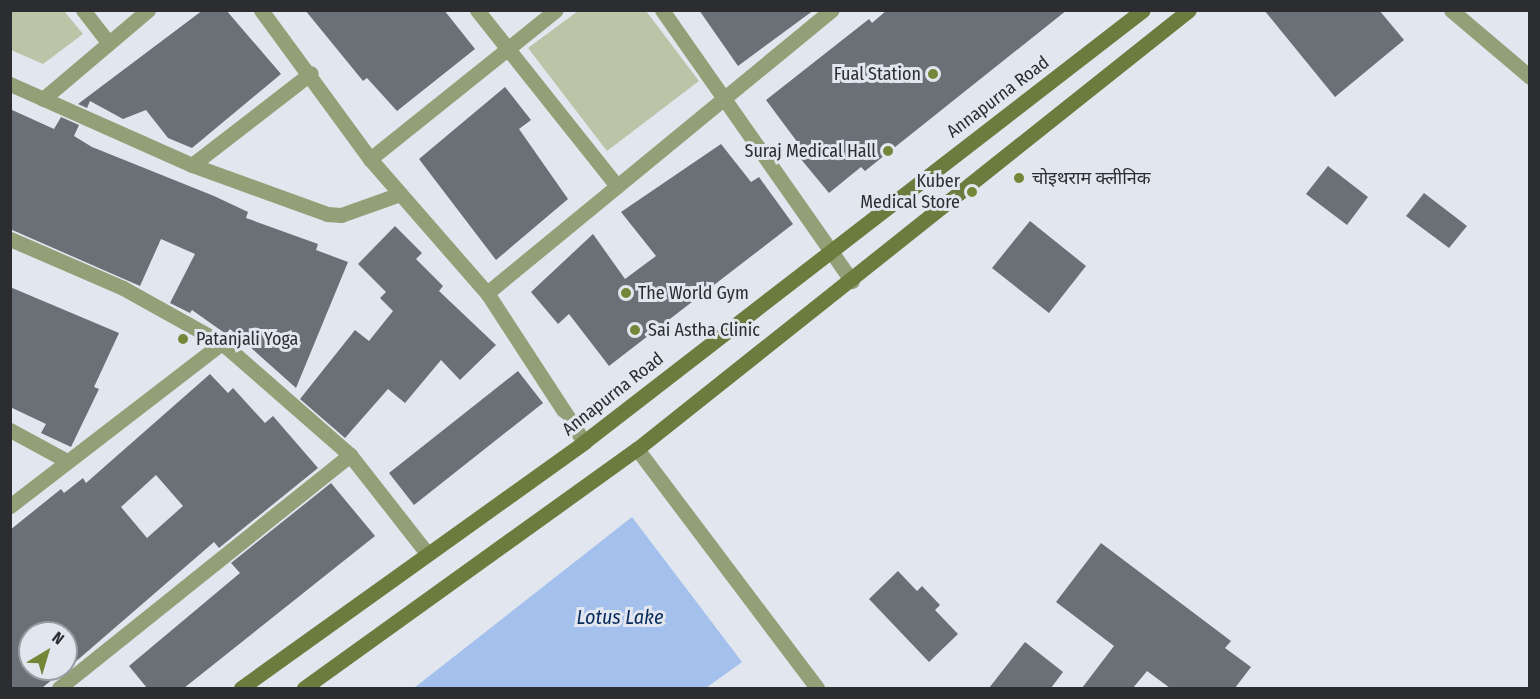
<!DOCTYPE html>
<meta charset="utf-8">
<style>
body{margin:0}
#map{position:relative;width:1540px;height:699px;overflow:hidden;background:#e2e7ef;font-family:"Fira Sans Condensed","Noto Sans Devanagari",sans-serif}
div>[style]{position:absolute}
.green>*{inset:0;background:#bbc4a7}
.water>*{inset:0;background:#a4c0ec}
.building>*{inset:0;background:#6b7077}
.minor>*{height:15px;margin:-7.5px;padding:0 7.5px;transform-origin:7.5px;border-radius:7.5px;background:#939f77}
.secondary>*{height:15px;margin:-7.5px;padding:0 7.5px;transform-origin:7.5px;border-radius:7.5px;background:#6b7c3e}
.dots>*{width:16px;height:16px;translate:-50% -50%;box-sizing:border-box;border:3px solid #e2e7ef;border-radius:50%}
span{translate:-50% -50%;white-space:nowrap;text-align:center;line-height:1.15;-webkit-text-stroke:6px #e2e7ef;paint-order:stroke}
.poi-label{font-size:18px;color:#2b2d30}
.right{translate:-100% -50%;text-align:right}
.left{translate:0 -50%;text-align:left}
.street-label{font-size:18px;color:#2b2d30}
.water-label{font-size:20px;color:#072a5d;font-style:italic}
.frame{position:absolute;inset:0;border:12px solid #2b2d30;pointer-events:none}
.north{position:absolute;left:18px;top:621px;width:60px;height:60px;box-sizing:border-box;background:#e2e7ef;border:2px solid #999da3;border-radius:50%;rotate:38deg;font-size:16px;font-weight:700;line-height:24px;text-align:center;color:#2b2d30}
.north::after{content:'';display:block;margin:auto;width:21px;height:27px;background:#738738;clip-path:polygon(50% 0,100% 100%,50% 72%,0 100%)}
</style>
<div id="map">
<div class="green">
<i style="clip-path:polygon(11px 10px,64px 11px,83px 34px,43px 64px,11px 50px)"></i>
<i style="clip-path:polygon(578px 11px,646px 11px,699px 81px,607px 151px,528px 48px)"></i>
</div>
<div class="water">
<i style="clip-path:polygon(632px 517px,742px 662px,706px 688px,414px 688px)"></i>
</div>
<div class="building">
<i style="clip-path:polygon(203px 10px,226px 10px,281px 74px,192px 148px,168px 138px,146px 110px,123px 119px,90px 101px,87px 108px,78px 104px)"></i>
<i style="clip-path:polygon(305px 10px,444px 10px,475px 49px,397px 111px,367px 78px,363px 81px)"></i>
<i style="clip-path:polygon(699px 10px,814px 10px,738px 66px)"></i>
<i style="clip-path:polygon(887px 10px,1067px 10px,865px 171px,861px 167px,829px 193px,795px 152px,801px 147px,766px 100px,869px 19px,872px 23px)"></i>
<i style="clip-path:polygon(1264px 10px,1379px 10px,1404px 40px,1335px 97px)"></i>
<i style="clip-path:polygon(505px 87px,531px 120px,519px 129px,568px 199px,496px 260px,419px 159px)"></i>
<i style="clip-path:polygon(10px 109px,54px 129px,61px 117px,79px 125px,74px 136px,92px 147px,214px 196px,248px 212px,246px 218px,318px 244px,316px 250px,348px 262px,296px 388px,230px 329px,226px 334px,192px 310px,190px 313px,170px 303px,195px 254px,161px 239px,140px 286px,10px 229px)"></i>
<i style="clip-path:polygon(721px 144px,751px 182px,759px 177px,793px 224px,609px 366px,569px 314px,558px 324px,531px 292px,593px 234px,625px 279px,656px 256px,621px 212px)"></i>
<i style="clip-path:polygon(1328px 166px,1368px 197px,1347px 225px,1306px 194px)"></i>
<i style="clip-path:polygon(1424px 193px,1467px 226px,1449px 248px,1406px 216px)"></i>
<i style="clip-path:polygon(1030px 221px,1086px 266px,1049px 313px,992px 268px)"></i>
<i style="clip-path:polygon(395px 226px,422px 253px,416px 259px,443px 286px,439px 291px,496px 345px,460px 380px,441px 360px,405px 403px,388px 389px,345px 438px,300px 399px,355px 330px,369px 341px,393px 311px,380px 298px,386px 292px,358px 264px)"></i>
<i style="clip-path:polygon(10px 287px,119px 333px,94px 387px,99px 389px,71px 447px,41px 433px,46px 424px,10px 407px)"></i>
<i style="clip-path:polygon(518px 371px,543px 403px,414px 505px,389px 473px)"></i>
<i style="clip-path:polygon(evenodd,210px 374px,228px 393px,233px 388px,265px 423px,273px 416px,318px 468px,219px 548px,214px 542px,66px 670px,66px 633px,30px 633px,30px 669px,65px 669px,42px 688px,10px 688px,10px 530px,61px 489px,64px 493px,83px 478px,86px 483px,210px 374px,156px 475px,183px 506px,147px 538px,121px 507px,156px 475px)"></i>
<i style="clip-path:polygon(331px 483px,375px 536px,184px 688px,147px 688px,129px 666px,240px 573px,231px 563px)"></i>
<i style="clip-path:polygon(1101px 543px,1231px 641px,1225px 648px,1251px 667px,1235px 688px,1170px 688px,1147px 671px,1133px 688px,1082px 688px,1114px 646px,1056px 602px)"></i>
<i style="clip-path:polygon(898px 571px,917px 591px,922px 586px,940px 605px,935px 610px,958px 634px,929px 662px,869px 599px)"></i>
<i style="clip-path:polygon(1025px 642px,1063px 672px,1051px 688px,989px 688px)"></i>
</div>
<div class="minor">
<i style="left:83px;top:10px;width:41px;rotate:52deg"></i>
<i style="left:261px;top:10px;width:185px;rotate:53.8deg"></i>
<i style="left:370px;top:159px;width:178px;rotate:48.9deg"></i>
<i style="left:487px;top:293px;width:178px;rotate:56.9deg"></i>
<i style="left:477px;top:10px;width:225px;rotate:51.5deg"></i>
<i style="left:662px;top:10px;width:331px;rotate:55deg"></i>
<i style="left:1451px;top:10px;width:104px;rotate:40.3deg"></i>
<i style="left:10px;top:84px;width:199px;rotate:24deg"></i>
<i style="left:192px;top:165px;width:144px;rotate:19.9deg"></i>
<i style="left:327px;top:214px;width:14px;rotate:4deg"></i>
<i style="left:341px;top:215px;width:63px;rotate:-19.6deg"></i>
<i style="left:43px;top:99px;width:138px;rotate:-40.3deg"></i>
<i style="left:370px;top:159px;width:238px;rotate:-38.7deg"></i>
<i style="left:192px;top:165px;width:150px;rotate:-37.7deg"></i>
<i style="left:10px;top:239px;width:123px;rotate:23.4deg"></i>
<i style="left:123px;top:288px;width:113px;rotate:29.1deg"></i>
<i style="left:222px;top:343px;width:170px;rotate:41.2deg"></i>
<i style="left:350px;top:455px;width:123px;rotate:51.9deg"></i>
<i style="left:487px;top:293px;width:446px;rotate:-39.4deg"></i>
<i style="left:10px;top:430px;width:65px;rotate:28.5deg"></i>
<i style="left:637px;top:449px;width:299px;rotate:53deg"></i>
<i style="left:10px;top:506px;width:267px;rotate:-37.6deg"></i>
<i style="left:59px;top:688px;width:373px;rotate:-38.7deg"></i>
</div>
<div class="secondary">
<i style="left:241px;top:688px;width:422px;rotate:-35.6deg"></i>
<i style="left:584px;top:442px;width:706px;rotate:-37.7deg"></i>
<i style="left:304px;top:688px;width:410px;rotate:-35.7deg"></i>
<i style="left:637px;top:449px;width:705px;rotate:-38.49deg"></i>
</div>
<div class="dots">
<i style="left:933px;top:74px;background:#738738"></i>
<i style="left:888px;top:151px;background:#738738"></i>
<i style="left:1019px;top:178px;background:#738738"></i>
<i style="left:972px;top:192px;background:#738738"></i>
<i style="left:626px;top:293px;background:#738738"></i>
<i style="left:635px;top:330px;background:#738738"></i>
<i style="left:183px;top:339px;background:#738738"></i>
</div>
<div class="poi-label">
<span class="right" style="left:921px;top:74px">Fual Station</span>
<span class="right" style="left:876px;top:151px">Suraj Medical Hall</span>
<span class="left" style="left:1032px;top:178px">चोइथराम क्लीनिक</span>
<span class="right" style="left:960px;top:192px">Kuber<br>Medical Store</span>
<span class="left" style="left:638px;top:293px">The World Gym</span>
<span class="left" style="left:648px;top:330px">Sai Astha Clinic</span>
<span class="left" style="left:196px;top:339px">Patanjali Yoga</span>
</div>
<div class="street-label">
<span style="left:998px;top:97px;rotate:-37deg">Annapurna Road</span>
<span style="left:613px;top:394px;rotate:-38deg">Annapurna Road</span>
</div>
<div class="water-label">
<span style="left:620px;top:617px">Lotus Lake</span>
</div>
<div class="frame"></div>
<div class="north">N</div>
</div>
